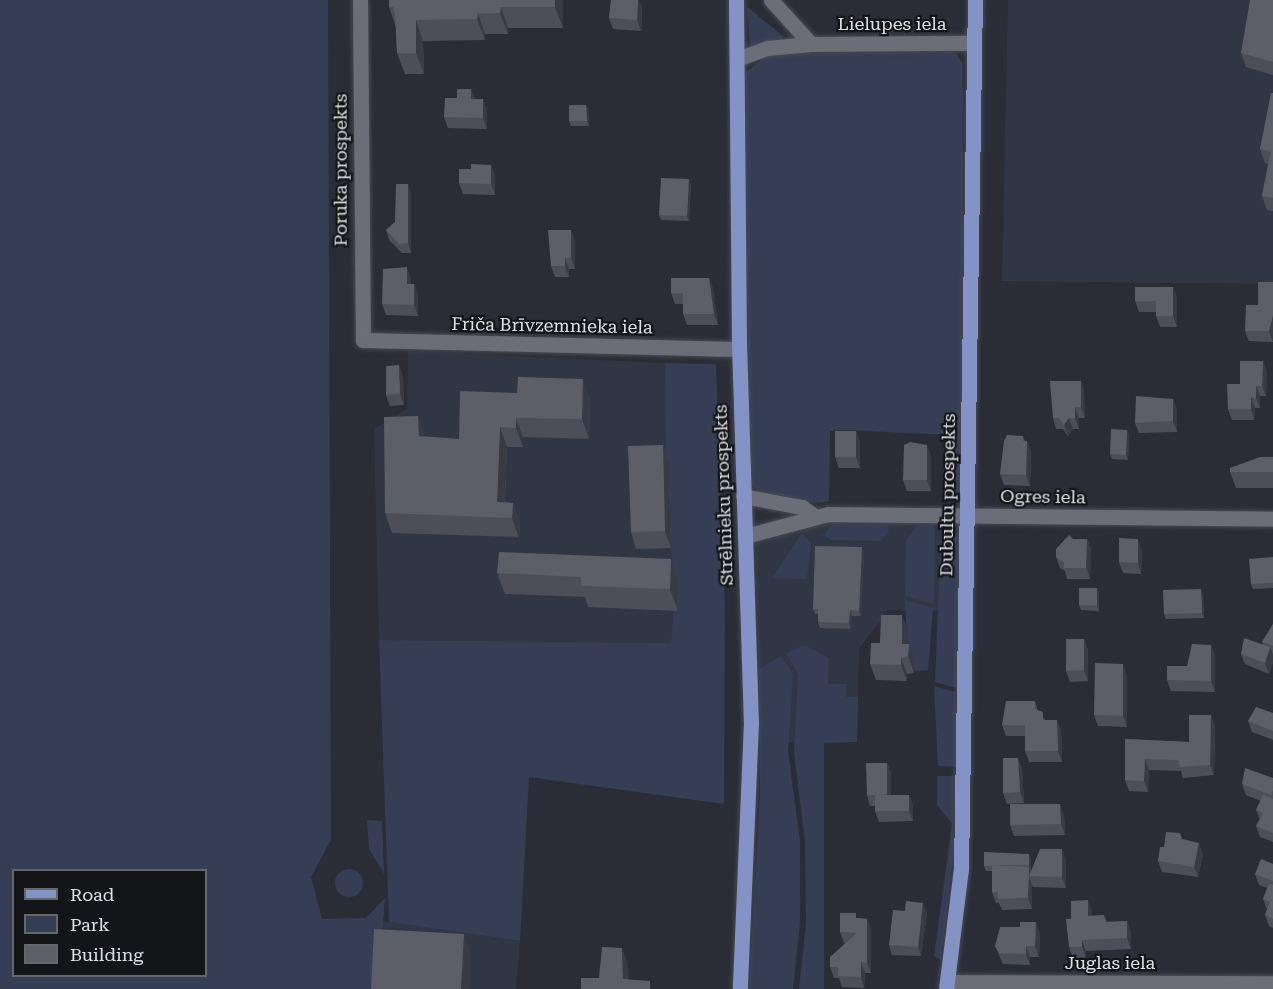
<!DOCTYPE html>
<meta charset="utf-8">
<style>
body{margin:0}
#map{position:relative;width:1273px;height:989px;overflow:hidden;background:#2a2d36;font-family:"Roboto Serif",serif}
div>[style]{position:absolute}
.built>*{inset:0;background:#313644}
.green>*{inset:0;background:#363e56}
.round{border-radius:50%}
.roads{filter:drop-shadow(0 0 2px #474a52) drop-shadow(0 0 2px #474a52)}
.minor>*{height:15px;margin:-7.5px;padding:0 7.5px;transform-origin:7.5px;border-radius:7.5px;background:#6b6e79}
.major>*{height:15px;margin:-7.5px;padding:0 7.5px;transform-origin:7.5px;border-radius:7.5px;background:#8493c5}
.wall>*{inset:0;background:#4c4f59}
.shaded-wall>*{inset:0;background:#383b44}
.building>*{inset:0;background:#5c5f68}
span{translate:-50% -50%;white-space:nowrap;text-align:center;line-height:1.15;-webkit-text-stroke:4.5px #141519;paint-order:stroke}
.street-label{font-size:18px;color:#dfe1e7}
.legend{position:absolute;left:12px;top:869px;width:195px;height:108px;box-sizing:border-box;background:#141519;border:2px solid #65676b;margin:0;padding:8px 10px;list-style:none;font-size:18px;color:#dfe1e7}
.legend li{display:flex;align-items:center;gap:12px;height:30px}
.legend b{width:30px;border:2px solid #65676b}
</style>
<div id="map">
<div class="built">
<i style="clip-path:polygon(1008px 0,1273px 0,1273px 284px,1002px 281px)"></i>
<i style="clip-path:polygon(408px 351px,665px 363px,672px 579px,679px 580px,671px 643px,379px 640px,374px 429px,407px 409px)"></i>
<i style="clip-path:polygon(960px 521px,958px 611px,888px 610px,859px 649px,857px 742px,760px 743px,756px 541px,762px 536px,831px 522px)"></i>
<i style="clip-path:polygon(245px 916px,389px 922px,520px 941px,516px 989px,242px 989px)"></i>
</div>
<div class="green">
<i style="clip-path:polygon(evenodd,0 0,328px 0,331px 840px,311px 877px,322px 919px,366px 918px,385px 898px,377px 989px,0 989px,0 0,14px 870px,206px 870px,206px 976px,14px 976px,14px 870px)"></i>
<i style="clip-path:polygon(747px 7px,782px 35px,784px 40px,750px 47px)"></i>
<i style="clip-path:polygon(955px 52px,963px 64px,962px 495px,955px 503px,955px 449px,950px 435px,846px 430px,830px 431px,829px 501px,818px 503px,760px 493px,750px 483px,744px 73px,768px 56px,802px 53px)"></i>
<i style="clip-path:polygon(665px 363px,716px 364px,725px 610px,724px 804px,529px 777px,520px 941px,389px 922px,379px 640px,671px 643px,674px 610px,678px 610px,672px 579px,669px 462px,666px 461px)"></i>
<i style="clip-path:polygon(935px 524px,935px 525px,934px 604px,905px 596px,906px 541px,917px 525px)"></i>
<i style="clip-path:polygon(831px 525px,887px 525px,889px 531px,881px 541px,831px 540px,824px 535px)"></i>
<i style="clip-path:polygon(802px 533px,811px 544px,807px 579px,772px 578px)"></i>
<i style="clip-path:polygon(941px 535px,959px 535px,956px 688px,935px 682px)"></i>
<i style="clip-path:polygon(905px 600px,933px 608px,928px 670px,914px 671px,914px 660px,908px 660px)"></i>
<i style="clip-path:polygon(804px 645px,829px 658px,828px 684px,846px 684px,846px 697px,858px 697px,857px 742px,824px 743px,824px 989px,799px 989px,806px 923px,805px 842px,794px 752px,798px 673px,786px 654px)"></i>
<i style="clip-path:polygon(781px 656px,793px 674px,788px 752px,800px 841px,800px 923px,793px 989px,749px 989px,760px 798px,759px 669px)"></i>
<i style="clip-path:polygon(934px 686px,956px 692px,956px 767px,938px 766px)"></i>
<i style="clip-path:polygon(937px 776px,955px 776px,953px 855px,941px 960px,934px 956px,952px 824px,937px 805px)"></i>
<i style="clip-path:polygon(367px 820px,382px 821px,384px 874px,369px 849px)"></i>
<i class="round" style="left:335px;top:869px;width:28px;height:28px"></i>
</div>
<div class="roads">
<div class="minor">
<i style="left:360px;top:0;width:340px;rotate:89.5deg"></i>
<i style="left:363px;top:340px;width:376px;rotate:1.4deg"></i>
<i style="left:771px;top:0;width:59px;rotate:47.7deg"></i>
<i style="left:737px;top:59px;width:32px;rotate:-20deg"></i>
<i style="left:767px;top:48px;width:44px;rotate:-5.2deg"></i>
<i style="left:811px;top:44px;width:163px;rotate:-0.4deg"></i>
<i style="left:743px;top:496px;width:60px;rotate:10.6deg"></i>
<i style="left:802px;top:507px;width:14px;rotate:36deg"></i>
<i style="left:745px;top:536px;width:86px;rotate:-14.8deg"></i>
<i style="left:828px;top:514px;width:445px;rotate:0.6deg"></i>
<i style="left:947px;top:982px;width:326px;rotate:0.2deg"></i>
</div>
<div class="major">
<i style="left:736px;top:0;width:343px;rotate:89.5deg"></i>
<i style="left:739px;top:343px;width:379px;rotate:88.2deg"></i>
<i style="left:751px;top:722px;width:267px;rotate:92.4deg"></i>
<i style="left:946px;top:989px;width:121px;rotate:-82.9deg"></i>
<i style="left:961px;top:869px;width:869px;rotate:-89.08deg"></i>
</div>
</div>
<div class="wall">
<i style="clip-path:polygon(389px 0,563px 0,563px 28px,508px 28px,508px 34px,485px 34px,485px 40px,423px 41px,424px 74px,405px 74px,397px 53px,396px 27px,389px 7px)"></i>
<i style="clip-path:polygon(611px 0,639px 0,642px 9px,641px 31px,613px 29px,609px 18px)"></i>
<i style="clip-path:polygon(1273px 0,1273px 75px,1246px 67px,1241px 53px)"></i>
<i style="clip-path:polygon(471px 89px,475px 99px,483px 99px,487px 110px,487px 129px,448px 128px,444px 117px,457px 98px)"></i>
<i style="clip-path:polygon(1273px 93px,1273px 211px,1267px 210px,1262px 196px,1268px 164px,1265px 163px,1260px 149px)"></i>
<i style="clip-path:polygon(586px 105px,588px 110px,589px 126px,571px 126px,569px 121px)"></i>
<i style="clip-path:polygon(495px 175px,495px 195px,463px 194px,459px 183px)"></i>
<i style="clip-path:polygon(408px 184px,411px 194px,411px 253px,402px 253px,389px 240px,386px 230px,395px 222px)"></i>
<i style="clip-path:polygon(691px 184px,689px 221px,661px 220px,659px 215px)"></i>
<i style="clip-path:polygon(575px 241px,575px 269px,569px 269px,569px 277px,555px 277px,551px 266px)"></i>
<i style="clip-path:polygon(411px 278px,411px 284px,414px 284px,418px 295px,418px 316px,386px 315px,382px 304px)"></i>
<i style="clip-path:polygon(709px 278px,713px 289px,718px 325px,687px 325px,683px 314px,683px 304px,675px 304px,671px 293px)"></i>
<i style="clip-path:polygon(1273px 282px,1273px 342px,1249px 341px,1245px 331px,1258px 305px)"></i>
<i style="clip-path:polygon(1173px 287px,1177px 298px,1177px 327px,1160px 327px,1156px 316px,1156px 312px,1139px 312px,1135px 301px)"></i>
<i style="clip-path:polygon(1263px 361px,1267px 372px,1266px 396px,1260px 396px,1260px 408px,1255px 408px,1254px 420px,1232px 420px,1228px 409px,1240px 384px)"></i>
<i style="clip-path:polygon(403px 376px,404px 405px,390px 406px,386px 395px)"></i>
<i style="clip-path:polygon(1081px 381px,1084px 392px,1085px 418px,1079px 418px,1079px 429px,1073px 429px,1068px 436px,1063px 429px,1056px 429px,1053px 418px)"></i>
<i style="clip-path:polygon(517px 393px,590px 398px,589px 439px,523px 437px,523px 447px,507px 447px,505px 502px,513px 503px,520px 522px,519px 537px,392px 533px,385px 513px,425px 435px,425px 437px,459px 439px)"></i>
<i style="clip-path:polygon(1173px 399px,1177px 410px,1177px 432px,1139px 433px,1135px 423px)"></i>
<i style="clip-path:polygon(1127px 430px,1129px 435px,1128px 460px,1112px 459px,1110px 454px)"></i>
<i style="clip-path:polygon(856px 431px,860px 442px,860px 468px,839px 468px,835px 457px)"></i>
<i style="clip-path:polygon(1023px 436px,1025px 441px,1027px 441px,1031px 452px,1030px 486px,1004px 485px,1000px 474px)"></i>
<i style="clip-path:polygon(663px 445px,669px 461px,671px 548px,636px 549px,631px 532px)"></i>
<i style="clip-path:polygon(931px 456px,931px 491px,907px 491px,903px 480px)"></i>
<i style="clip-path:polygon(1273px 457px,1273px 488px,1236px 488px,1230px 472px)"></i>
<i style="clip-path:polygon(1073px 539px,1087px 539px,1091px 550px,1090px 579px,1067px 579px,1065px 571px,1060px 568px,1056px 557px)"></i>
<i style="clip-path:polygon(1142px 550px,1141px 574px,1123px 573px,1119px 562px)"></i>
<i style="clip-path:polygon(864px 552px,861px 616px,852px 616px,851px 629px,820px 628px,818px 622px,818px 614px,815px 614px,813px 609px)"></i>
<i style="clip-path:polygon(1273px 558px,1273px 588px,1253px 589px,1251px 584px)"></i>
<i style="clip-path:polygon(671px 559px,679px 580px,678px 611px,588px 607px,585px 597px,505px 594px,497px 573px)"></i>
<i style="clip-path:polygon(1097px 588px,1099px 594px,1099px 611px,1081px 610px,1079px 605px)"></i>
<i style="clip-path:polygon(1203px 595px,1204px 618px,1166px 619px,1164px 614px)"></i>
<i style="clip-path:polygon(1273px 624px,1273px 662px,1269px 674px,1245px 664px,1241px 654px,1263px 645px,1262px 642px)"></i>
<i style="clip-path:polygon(908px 631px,908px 644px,914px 660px,914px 673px,907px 674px,907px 681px,876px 680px,870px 664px,880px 643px)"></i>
<i style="clip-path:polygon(1084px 639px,1088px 650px,1088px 681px,1070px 682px,1066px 671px)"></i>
<i style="clip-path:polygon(1215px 655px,1215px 692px,1171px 691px,1167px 680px,1187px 666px)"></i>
<i style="clip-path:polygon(1127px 675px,1127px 727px,1098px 726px,1094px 715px)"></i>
<i style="clip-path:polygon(1035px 701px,1038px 711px,1045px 720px,1061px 730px,1062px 762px,1029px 762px,1025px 751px,1025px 736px,1006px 736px,1002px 725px)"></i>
<i style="clip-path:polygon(1273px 713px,1273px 740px,1252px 732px,1248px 721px)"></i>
<i style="clip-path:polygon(1215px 726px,1214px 775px,1183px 778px,1181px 771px,1149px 770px,1148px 792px,1129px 791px,1125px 780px,1125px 739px,1189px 742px)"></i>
<i style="clip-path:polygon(1018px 758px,1022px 769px,1024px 803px,1007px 804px,1003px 793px)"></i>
<i style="clip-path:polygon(887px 763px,891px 774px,891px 795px,909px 795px,913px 805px,913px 821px,879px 822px,875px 811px,875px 806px,870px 806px,867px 795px)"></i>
<i style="clip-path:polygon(1273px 778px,1273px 842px,1260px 837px,1256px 826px,1260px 820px,1256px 810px,1261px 801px,1246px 795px,1242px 784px)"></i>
<i style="clip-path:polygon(1064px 815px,1065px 835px,1014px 836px,1010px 825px)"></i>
<i style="clip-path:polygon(1182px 839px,1203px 854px,1198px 877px,1162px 872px,1158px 861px,1164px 847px)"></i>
<i style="clip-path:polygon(1031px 859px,1031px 872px,1066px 860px,1066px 888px,1033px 887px,1032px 885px,1032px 909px,1002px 910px,999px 903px,996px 903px,992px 892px,992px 871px,986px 871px,984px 866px)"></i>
<i style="clip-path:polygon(1273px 864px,1273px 928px,1269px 926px,1265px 915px,1267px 910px,1263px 899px,1267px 888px,1259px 885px,1255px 874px)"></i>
<i style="clip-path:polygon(1092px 911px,1092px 916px,1104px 915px,1107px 922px,1127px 921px,1131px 932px,1131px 949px,1086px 951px,1086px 958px,1073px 958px,1069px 947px,1071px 919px)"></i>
<i style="clip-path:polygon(927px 913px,921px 956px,892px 955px,889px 945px)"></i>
<i style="clip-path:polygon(858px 918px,867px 919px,871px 929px,871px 973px,865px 973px,864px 988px,842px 987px,839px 978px,834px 978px,830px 967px,845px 943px,844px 943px,840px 932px)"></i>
<i style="clip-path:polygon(1020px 927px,1040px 933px,1039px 957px,1030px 957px,1030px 965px,1003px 964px,995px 946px)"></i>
</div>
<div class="shaded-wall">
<i style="clip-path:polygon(555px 0,563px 0,563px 28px,555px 7px)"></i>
<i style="clip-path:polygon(638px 0,639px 0,642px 9px,641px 31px,637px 20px)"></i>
<i style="clip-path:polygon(501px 7px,508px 28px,508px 34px,500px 13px)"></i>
<i style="clip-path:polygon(478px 13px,485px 34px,485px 40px,477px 19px)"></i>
<i style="clip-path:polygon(416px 20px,423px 41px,424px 74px,416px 53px)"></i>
<i style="clip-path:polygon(471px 89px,475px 100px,471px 99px)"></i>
<i style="clip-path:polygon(483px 99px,487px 110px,487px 129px,483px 118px)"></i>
<i style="clip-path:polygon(586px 105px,588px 110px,589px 126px,587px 121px)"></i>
<i style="clip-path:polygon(491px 165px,495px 175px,495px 195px,491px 184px)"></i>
<i style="clip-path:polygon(689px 179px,691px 184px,689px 221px,687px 216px)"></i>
<i style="clip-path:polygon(408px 184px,411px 194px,411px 253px,408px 243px)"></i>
<i style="clip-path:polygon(571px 230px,575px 241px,575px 269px,571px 258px)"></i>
<i style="clip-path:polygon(565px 258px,569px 269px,569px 277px,565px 266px)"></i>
<i style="clip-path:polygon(407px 267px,411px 278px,411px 295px,407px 284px)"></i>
<i style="clip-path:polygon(709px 278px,713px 289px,718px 325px,714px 314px)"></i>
<i style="clip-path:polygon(414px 284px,418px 295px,418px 316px,414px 305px)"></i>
<i style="clip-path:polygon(1173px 287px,1177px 298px,1177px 327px,1173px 316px)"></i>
<i style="clip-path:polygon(1273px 315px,1273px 342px,1269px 331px)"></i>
<i style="clip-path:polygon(1263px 361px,1267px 372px,1266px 396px,1262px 386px)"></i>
<i style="clip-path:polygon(399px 365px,403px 376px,404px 405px,400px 394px)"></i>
<i style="clip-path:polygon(583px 379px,590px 398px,589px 439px,582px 419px)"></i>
<i style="clip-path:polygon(1081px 381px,1084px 392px,1085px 418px,1081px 407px)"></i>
<i style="clip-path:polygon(1256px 386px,1260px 396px,1260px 408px,1256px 398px)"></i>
<i style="clip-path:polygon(1251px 397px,1255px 408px,1254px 420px,1251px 409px)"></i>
<i style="clip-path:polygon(1173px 399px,1177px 410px,1177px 432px,1173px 421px)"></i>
<i style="clip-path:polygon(1075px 407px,1079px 418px,1079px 429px,1075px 418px)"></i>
<i style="clip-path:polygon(418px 416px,425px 435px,426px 456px,419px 436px)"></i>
<i style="clip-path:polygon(516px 418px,523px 437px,523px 447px,516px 428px)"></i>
<i style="clip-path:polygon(1069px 418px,1073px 429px,1068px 436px,1064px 425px)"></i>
<i style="clip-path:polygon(500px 427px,507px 447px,504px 517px,497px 502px)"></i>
<i style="clip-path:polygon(1127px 430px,1129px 435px,1128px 460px,1126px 455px)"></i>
<i style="clip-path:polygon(856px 431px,860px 442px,860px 468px,856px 457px)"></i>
<i style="clip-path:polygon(1027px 441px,1031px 452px,1030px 486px,1026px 475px)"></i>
<i style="clip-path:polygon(663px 445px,669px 461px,671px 548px,665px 531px)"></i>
<i style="clip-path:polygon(927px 445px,931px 456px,931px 491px,927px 480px)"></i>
<i style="clip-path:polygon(513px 503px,520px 522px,519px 537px,512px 518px)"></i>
<i style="clip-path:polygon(1087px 539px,1091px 550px,1090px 579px,1086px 568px)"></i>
<i style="clip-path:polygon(1138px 539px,1142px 550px,1141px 574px,1138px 563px)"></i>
<i style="clip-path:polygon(862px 547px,864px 552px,861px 616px,859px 611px)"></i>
<i style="clip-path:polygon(671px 559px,679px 580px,678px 611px,670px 589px)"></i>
<i style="clip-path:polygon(1097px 588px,1099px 594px,1099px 611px,1097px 605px)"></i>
<i style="clip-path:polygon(1201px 589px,1203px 595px,1204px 618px,1202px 613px)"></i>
<i style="clip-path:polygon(850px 610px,852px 616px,851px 629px,849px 623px)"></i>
<i style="clip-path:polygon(902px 615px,908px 631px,908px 657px,902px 644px)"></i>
<i style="clip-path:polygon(1084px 639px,1088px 650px,1088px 681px,1084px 670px)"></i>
<i style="clip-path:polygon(909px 644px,914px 660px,914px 673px,908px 656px)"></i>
<i style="clip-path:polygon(1211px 645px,1215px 655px,1215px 692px,1211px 681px)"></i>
<i style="clip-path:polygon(1270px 647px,1273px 655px,1273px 662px,1269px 674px,1265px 663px)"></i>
<i style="clip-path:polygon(901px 658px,907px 674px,907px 681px,901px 665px)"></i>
<i style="clip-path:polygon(1123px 664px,1127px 675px,1127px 727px,1123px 716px)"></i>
<i style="clip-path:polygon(1211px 715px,1215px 726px,1214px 775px,1210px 765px)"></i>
<i style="clip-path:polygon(1057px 720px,1061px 730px,1062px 762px,1058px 751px)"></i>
<i style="clip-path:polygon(1018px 758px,1022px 769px,1024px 803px,1020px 792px)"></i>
<i style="clip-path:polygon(1145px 759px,1149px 770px,1148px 792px,1144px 781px)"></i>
<i style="clip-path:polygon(887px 763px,891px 774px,891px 805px,887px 794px)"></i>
<i style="clip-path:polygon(909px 795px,913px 805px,913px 821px,909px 811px)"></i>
<i style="clip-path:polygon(1060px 804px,1064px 815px,1065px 835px,1061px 824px)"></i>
<i style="clip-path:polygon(1199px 843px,1203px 854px,1198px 877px,1194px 867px)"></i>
<i style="clip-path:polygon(1062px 849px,1066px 860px,1066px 888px,1062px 877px)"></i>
<i style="clip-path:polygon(1029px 854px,1031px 859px,1031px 871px,1029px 865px)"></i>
<i style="clip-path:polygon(1029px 867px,1032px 876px,1029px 876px,1032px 885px,1032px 909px,1028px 898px)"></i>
<i style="clip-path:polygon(1088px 900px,1092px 911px,1092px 927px,1088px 916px)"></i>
<i style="clip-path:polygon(923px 903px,927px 913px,921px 956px,918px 947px)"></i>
<i style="clip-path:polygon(867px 919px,871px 929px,871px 973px,867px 963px)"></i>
<i style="clip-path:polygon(1127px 921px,1131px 932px,1131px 949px,1127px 938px)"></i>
<i style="clip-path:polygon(1036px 922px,1040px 933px,1039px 957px,1035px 946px)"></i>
<i style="clip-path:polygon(464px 934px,471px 954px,470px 989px,461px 989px)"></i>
<i style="clip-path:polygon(1082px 940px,1086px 951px,1086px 958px,1082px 947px)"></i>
<i style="clip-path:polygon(1026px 946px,1030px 957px,1030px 965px,1026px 954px)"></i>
<i style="clip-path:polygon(622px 948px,628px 964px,629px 989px,623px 979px)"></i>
<i style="clip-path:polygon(861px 962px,865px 973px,864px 988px,861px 977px)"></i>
</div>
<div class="building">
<i style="clip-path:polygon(389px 0,555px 0,555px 7px,501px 7px,500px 13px,478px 13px,477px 19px,416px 20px,416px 53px,397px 53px,395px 14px,393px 7px,389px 7px)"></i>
<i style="clip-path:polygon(611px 0,638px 0,637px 20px,609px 18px)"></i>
<i style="clip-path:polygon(1250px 0,1273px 0,1273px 62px,1241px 53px)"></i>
<i style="clip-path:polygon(457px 89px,471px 89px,471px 99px,483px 99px,483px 118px,444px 117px,445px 98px,457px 98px)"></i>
<i style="clip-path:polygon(1271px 93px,1273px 93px,1273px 198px,1262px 196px,1271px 152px,1260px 149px)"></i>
<i style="clip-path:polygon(569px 105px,586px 105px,587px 121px,569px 121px)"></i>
<i style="clip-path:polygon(471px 164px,491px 165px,491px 184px,459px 183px,459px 169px,471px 169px)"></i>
<i style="clip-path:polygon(661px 178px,689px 179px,687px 216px,659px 215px)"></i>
<i style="clip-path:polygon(396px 184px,408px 184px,408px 243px,399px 244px,386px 230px,395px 222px)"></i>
<i style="clip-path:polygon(548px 230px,571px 230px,571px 258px,565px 258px,565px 266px,551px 266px)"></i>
<i style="clip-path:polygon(407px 267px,407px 284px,414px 284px,414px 305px,382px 304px,383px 269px)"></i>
<i style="clip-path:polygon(671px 278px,709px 278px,714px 314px,683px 314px,683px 293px,671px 293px)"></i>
<i style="clip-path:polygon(1258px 282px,1273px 282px,1273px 315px,1269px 331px,1245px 331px,1246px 305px,1258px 305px)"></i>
<i style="clip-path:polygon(1135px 287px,1173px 287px,1173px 316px,1156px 316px,1156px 301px,1135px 301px)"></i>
<i style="clip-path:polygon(1240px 361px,1263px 361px,1262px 386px,1256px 386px,1256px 398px,1251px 397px,1251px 409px,1228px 409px,1227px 384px,1240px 384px)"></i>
<i style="clip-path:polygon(399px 365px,400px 394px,386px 395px,386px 366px)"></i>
<i style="clip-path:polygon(518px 377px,583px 379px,582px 419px,516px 418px,516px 428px,500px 427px,497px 502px,513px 503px,512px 518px,385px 513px,384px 417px,418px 416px,419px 436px,459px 439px,460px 391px,517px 393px)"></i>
<i style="clip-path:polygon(1050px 381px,1081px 381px,1081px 407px,1075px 407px,1075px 418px,1069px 418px,1064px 425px,1059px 418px,1053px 418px)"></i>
<i style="clip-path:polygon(1136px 396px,1173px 399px,1173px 421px,1135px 423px)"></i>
<i style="clip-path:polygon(1111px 429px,1127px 430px,1126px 455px,1110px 454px)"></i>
<i style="clip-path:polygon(835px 431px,856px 431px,856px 457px,835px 457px)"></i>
<i style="clip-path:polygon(1007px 435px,1023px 436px,1023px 441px,1027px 441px,1026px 475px,1000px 474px,1004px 441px)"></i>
<i style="clip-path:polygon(910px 442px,927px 445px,927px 480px,903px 480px,904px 445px)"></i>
<i style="clip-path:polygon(663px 445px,665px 531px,631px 532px,628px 446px)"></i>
<i style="clip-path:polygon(1260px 457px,1273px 457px,1273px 472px,1230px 472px,1230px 468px)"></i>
<i style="clip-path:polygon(1069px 535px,1073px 539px,1087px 539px,1086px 568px,1064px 568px,1064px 562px,1056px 557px,1056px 549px)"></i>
<i style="clip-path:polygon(1119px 538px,1138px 539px,1138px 563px,1119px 562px)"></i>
<i style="clip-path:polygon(815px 546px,862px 547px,859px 611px,850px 610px,849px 623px,818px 622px,818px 609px,813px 609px)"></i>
<i style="clip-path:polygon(499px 552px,671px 559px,670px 589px,581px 586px,581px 577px,497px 573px)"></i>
<i style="clip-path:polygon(1273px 557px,1273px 583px,1251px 584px,1249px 559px)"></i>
<i style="clip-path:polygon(1079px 588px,1097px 588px,1097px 605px,1079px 605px)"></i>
<i style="clip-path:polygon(1201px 589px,1202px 613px,1164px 614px,1163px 590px)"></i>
<i style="clip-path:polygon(881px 615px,902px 615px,902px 644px,909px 644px,908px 656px,901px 658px,901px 665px,870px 664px,871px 643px,880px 643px)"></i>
<i style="clip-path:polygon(1273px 624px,1273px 646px,1262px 642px)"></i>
<i style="clip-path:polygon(1244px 638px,1270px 647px,1265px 663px,1241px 654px)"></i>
<i style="clip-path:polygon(1066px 639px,1084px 639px,1084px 670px,1066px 671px)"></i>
<i style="clip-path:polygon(1192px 644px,1211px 645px,1211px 681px,1167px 680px,1167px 666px,1187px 666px)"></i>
<i style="clip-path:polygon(1095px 663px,1123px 664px,1123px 716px,1094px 715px)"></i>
<i style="clip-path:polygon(1006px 701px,1035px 701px,1035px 709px,1043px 712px,1043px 720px,1057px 720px,1058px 751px,1025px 751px,1025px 725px,1002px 725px)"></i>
<i style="clip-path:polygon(1256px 707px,1273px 713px,1273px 731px,1248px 721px)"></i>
<i style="clip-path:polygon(1189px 715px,1211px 715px,1210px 765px,1179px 767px,1179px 760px,1145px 759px,1144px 781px,1125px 780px,1125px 739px,1189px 742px)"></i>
<i style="clip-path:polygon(1003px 758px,1018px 758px,1020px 792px,1003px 793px)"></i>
<i style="clip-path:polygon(866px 763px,887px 763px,887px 794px,878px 795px,909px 795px,909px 811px,875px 811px,875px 795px,867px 795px)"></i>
<i style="clip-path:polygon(1245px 768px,1273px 778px,1273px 790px,1271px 795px,1242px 784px)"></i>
<i style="clip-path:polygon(1263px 795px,1273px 799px,1273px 833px,1256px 826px,1263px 813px,1256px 810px)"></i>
<i style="clip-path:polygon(1010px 804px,1060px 804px,1061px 824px,1010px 825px)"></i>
<i style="clip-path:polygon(1166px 832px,1180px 833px,1182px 839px,1199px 843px,1194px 867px,1158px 861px,1160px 847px,1164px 847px)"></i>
<i style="clip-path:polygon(1040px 849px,1062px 849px,1062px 877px,1029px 876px)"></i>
<i style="clip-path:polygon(984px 852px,1029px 854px,1029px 865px,992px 865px,992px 866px,984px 866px)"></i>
<i style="clip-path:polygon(1261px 859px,1273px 864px,1273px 881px,1255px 874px)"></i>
<i style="clip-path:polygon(992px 865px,1029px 867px,1028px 898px,998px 899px,998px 892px,992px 892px)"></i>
<i style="clip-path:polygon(1269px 884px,1273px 885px,1273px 919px,1265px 915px,1270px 902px,1263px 899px)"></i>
<i style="clip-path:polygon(1088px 900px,1088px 916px,1104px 915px,1105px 922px,1127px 921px,1127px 938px,1082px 940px,1082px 947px,1069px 947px,1066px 919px,1071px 919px,1071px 901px)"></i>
<i style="clip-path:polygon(906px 901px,923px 903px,918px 947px,889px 945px,893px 910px,905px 911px)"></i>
<i style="clip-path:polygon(840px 913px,856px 913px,856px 918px,867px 919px,867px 963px,861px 962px,861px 977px,838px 976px,838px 967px,830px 967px,830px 957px,857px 933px,840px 932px)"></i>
<i style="clip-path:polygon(1020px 922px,1036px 922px,1035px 946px,1026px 946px,1026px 954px,999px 953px,995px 946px,1000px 927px,1020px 927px)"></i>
<i style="clip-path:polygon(374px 929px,464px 934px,461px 989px,371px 989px)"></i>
<i style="clip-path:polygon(602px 947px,622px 948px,623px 979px,650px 981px,650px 989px,581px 989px,581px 978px,599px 978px)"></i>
</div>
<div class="street-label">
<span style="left:892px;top:24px">Lielupes iela</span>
<span style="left:341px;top:170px;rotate:-90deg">Poruka prospekts</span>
<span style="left:552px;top:326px;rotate:1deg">Friča Brīvzemnieka iela</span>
<span style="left:724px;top:495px;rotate:-92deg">Strēlnieku prospekts</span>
<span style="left:948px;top:495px;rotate:-89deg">Dubultu prospekts</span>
<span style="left:1043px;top:497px;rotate:1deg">Ogres iela</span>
<span style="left:1110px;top:963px">Juglas iela</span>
</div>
<ul class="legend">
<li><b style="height:8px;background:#8493c5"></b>Road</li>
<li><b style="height:16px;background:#363e56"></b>Park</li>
<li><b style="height:16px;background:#5c5f68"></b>Building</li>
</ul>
</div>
